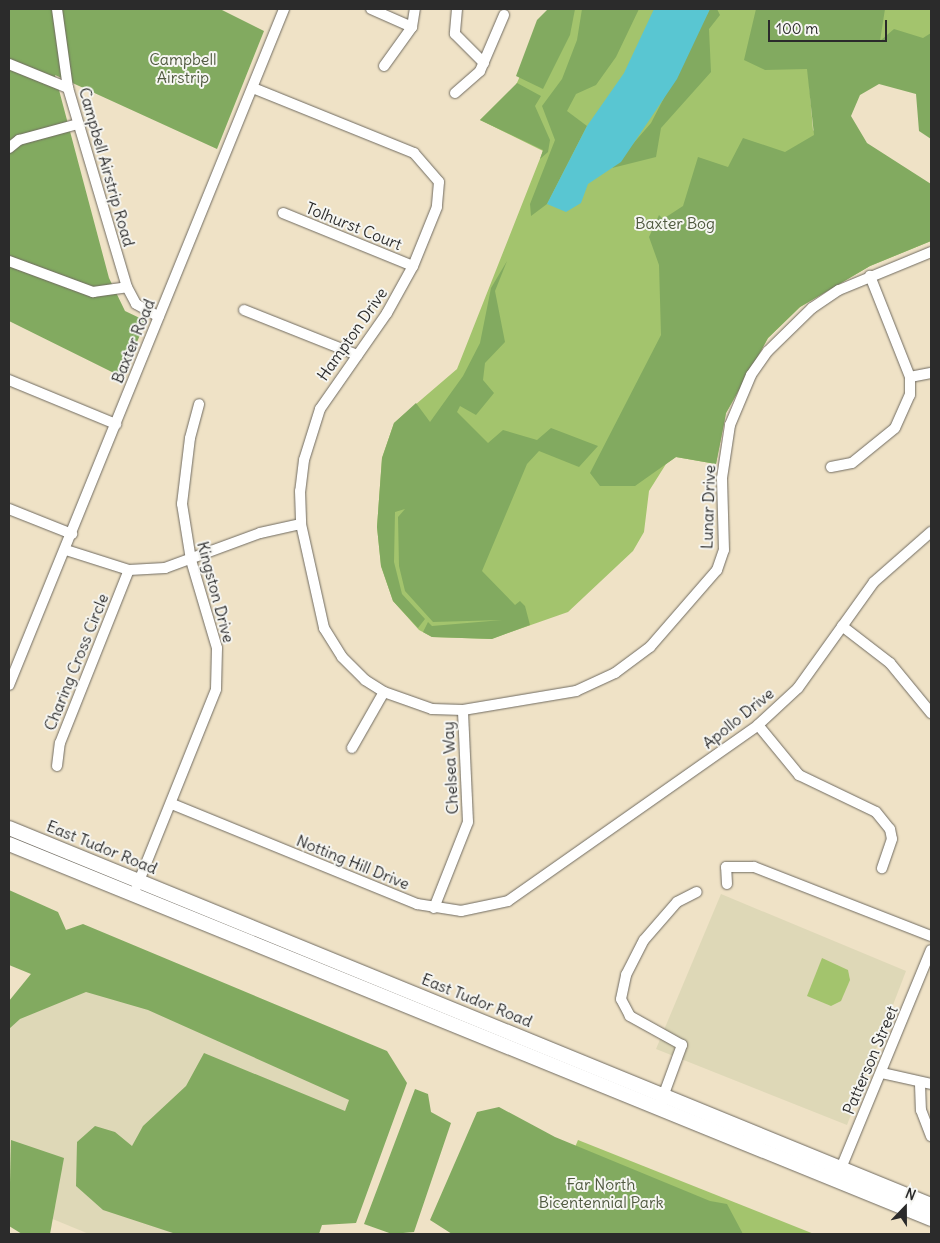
<!DOCTYPE html>
<style>
body{margin:0}
#map{position:relative;width:940px;height:1243px;overflow:hidden;background:#efe2c6;font-family:Delius,sans-serif}
div>[style]{position:absolute}
.built>*{inset:0;background:#ded8b7}
.green>*{inset:0;background:#a3c46d}
.forest>*{inset:0;background:#82aa60}
.water>*{inset:0;background:#59c6d2}
.roads{filter:drop-shadow(0 0 1px #706b61) drop-shadow(0 0 1px #706b61)}
.minor>*{height:10px;margin:-5px;padding:0 5px;transform-origin:5px;border-radius:5px;background:#fff}
.major>*{height:14px;margin:-7px;padding:0 7px;transform-origin:7px;border-radius:7px;background:#fff}
span{translate:-50% -50%;white-space:nowrap;text-align:center;line-height:1.15;-webkit-text-stroke:4px #f6f6f2;paint-order:stroke}
.park-label{font-size:16px;color:#4f593f}
.street-label{font-size:16px;color:#2b2b2b}
.frame{position:absolute;inset:0;border:10px solid #2b2b2b;pointer-events:none}
.north{position:absolute;left:880px;top:1183px;width:50px;height:50px;-webkit-text-stroke:4px #f6f6f2;paint-order:stroke;rotate:22deg;font-size:14px;font-weight:700;line-height:20px;text-align:center;color:#2b2b2b}
.north::after{content:'';display:block;margin:auto;width:18px;height:22px;background:#2b2b2b;clip-path:polygon(50% 0,100% 100%,50% 72%,0 100%)}
.scale{position:absolute;left:768px;top:20px;width:119px;height:22px;box-sizing:border-box;border:2px solid #2b2b2b;border-top:0;padding-left:6px;font-size:15px;line-height:18px;white-space:nowrap;color:#2b2b2b;-webkit-text-stroke:4px #f6f6f2;paint-order:stroke}
</style>
<div id="map">
<div class="built">
<i style="clip-path:polygon(721px 894px,906px 971px,847px 1125px,656px 1049px)"></i>
<i style="clip-path:polygon(67px 929px,368px 1052px,297px 1234px,89px 1234px,9px 1201px,9px 1001px)"></i>
</div>
<div class="green">
<i style="clip-path:polygon(550px 9px,931px 9px,931px 90px,812px 52px,801px 69px,808px 69px,813px 130px,931px 241px,870px 266px,800px 307px,768px 338px,726px 413px,716px 464px,676px 457px,666px 464px,649px 491px,644px 532px,633px 551px,568px 612px,491px 639px,432px 637px,419px 630px,393px 601px,381px 566px,377px 527px,382px 458px,394px 423px,457px 369px,543px 151px,480px 120px,516px 85px)"></i>
<i style="clip-path:polygon(822px 958px,848px 970px,850px 980px,841px 1001px,831px 1006px,807px 996px)"></i>
<i style="clip-path:polygon(578px 1140px,814px 1234px,539px 1234px)"></i>
</div>
<div class="forest">
<i style="clip-path:polygon(9px 9px,220px 9px,264px 31px,217px 149px,55px 75px,109px 278px,125px 311px,146px 321px,122px 377px,9px 321px)"></i>
<i style="clip-path:polygon(548px 9px,575px 9px,570px 35px,543px 89px,516px 76px,537px 20px)"></i>
<i style="clip-path:polygon(582px 9px,639px 9px,616px 57px,596px 85px,576px 94px,567px 111px,587px 126px,547px 204px,531px 216px,530px 204px,555px 140px,542px 106px,562px 79px,577px 40px)"></i>
<i style="clip-path:polygon(710px 9px,717px 9px,720px 15px,709px 29px,711px 72px,661px 128px,656px 157px,612px 168px,651px 123px)"></i>
<i style="clip-path:polygon(756px 9px,885px 9px,880px 41px,894px 29px,923px 38px,931px 33px,931px 139px,919px 131px,916px 94px,879px 84px,860px 95px,851px 116px,867px 143px,931px 184px,931px 241px,870px 266px,800px 307px,768px 338px,726px 413px,716px 464px,676px 457px,635px 486px,600px 486px,590px 473px,661px 335px,659px 265px,649px 237px,659px 215px,663px 219px,683px 206px,698px 157px,728px 167px,743px 138px,785px 152px,814px 135px,807px 69px,765px 70px,744px 60px)"></i>
<i style="clip-path:polygon(517px 83px,541px 96px,535px 106px,550px 140px,548px 152px,540px 159px,543px 150px,480px 120px)"></i>
<i style="clip-path:polygon(507px 261px,495px 291px,505px 342px,485px 363px,483px 380px,494px 393px,476px 415px,460px 406px,457px 412px,488px 443px,503px 430px,537px 440px,551px 428px,598px 446px,579px 467px,539px 451px,527px 464px,482px 571px,515px 605px,520px 601px,525px 606px,530px 625px,492px 639px,432px 637px,423px 632px,428px 622px,432px 626px,502px 620px,433px 622px,405px 591px,399px 566px,398px 517px,405px 509px,395px 512px,394px 562px,402px 594px,425px 619px,418px 628px,393px 601px,381px 566px,377px 527px,382px 458px,394px 423px,416px 403px,430px 422px,463px 376px,480px 343px,491px 288px)"></i>
<i style="clip-path:polygon(9px 890px,58px 912px,66px 930px,83px 924px,387px 1051px,407px 1083px,356px 1223px,322px 1225px,319px 1234px,176px 1234px,103px 1210px,76px 1186px,77px 1142px,95px 1126px,115px 1132px,132px 1146px,143px 1126px,186px 1086px,204px 1053px,345px 1111px,349px 1100px,148px 1010px,86px 992px,20px 1019px,9px 1029px,9px 1001px,31px 974px,9px 965px)"></i>
<i style="clip-path:polygon(415px 1089px,428px 1094px,431px 1112px,451px 1123px,414px 1232px,392px 1234px,364px 1224px)"></i>
<i style="clip-path:polygon(499px 1107px,555px 1137px,710px 1201px,727px 1204px,743px 1234px,452px 1234px,430px 1220px,477px 1112px)"></i>
<i style="clip-path:polygon(11px 1140px,64px 1158px,50px 1234px,22px 1234px,9px 1226px)"></i>
</div>
<div class="water">
<i style="clip-path:polygon(654px 9px,710px 9px,677px 79px,621px 162px,588px 184px,581px 203px,566px 212px,547px 204px,587px 126px,624px 73px)"></i>
</div>
<div class="roads">
<div class="minor">
<i style="left:57px;top:9px;width:80px;rotate:82.1deg"></i>
<i style="left:68px;top:88px;width:208px;rotate:73.5deg"></i>
<i style="left:127px;top:287px;width:19px;rotate:62deg"></i>
<i style="left:136px;top:304px;width:26px;rotate:29deg"></i>
<i style="left:371px;top:9px;width:45px;rotate:23.7deg"></i>
<i style="left:457px;top:9px;width:25px;rotate:95deg"></i>
<i style="left:455px;top:34px;width:41px;rotate:45deg"></i>
<i style="left:9px;top:64px;width:64px;rotate:22.1deg"></i>
<i style="left:384px;top:66px;width:48px;rotate:-54.3deg"></i>
<i style="left:412px;top:27px;width:18px;rotate:-81deg"></i>
<i style="left:253px;top:88px;width:174px;rotate:22deg"></i>
<i style="left:414px;top:153px;width:38px;rotate:49deg"></i>
<i style="left:439px;top:182px;width:25px;rotate:95deg"></i>
<i style="left:437px;top:207px;width:64px;rotate:112.1deg"></i>
<i style="left:413px;top:266px;width:54px;rotate:119deg"></i>
<i style="left:387px;top:313px;width:117px;rotate:124.9deg"></i>
<i style="left:320px;top:409px;width:53px;rotate:107.4deg"></i>
<i style="left:304px;top:460px;width:31px;rotate:97deg"></i>
<i style="left:300px;top:491px;width:33px;rotate:88deg"></i>
<i style="left:301px;top:524px;width:107px;rotate:77.5deg"></i>
<i style="left:324px;top:628px;width:34px;rotate:58deg"></i>
<i style="left:342px;top:657px;width:33px;rotate:45deg"></i>
<i style="left:365px;top:680px;width:22px;rotate:32deg"></i>
<i style="left:384px;top:692px;width:51px;rotate:19.5deg"></i>
<i style="left:432px;top:709px;width:31px;rotate:2deg"></i>
<i style="left:463px;top:710px;width:115px;rotate:-9.5deg"></i>
<i style="left:576px;top:691px;width:43px;rotate:-24.8deg"></i>
<i style="left:615px;top:673px;width:44px;rotate:-36.6deg"></i>
<i style="left:650px;top:647px;width:102px;rotate:-49deg"></i>
<i style="left:717px;top:570px;width:21px;rotate:-71deg"></i>
<i style="left:724px;top:550px;width:72px;rotate:-91.6deg"></i>
<i style="left:722px;top:478px;width:54px;rotate:-81.4deg"></i>
<i style="left:730px;top:425px;width:54px;rotate:-67.2deg"></i>
<i style="left:751px;top:375px;width:29px;rotate:-55deg"></i>
<i style="left:768px;top:351px;width:62px;rotate:-44.3deg"></i>
<i style="left:812px;top:308px;width:32px;rotate:-34deg"></i>
<i style="left:839px;top:290px;width:100px;rotate:-22.4deg"></i>
<i style="left:455px;top:93px;width:33px;rotate:-41deg"></i>
<i style="left:480px;top:71px;width:61px;rotate:-66.8deg"></i>
<i style="left:9px;top:148px;width:13px;rotate:-39deg"></i>
<i style="left:19px;top:140px;width:61px;rotate:-15.2deg"></i>
<i style="left:283px;top:213px;width:140px;rotate:22.2deg"></i>
<i style="left:9px;top:261px;width:90px;rotate:20.3deg"></i>
<i style="left:93px;top:292px;width:34px;rotate:-8deg"></i>
<i style="left:244px;top:310px;width:122px;rotate:21.7deg"></i>
<i style="left:910px;top:377px;width:21px;rotate:-11deg"></i>
<i style="left:9px;top:380px;width:116px;rotate:22.4deg"></i>
<i style="left:831px;top:467px;width:21px;rotate:-11deg"></i>
<i style="left:852px;top:463px;width:55px;rotate:-39.1deg"></i>
<i style="left:895px;top:428px;width:36px;rotate:-66deg"></i>
<i style="left:910px;top:395px;width:18px;rotate:-90deg"></i>
<i style="left:910px;top:377px;width:109px;rotate:-111.6deg"></i>
<i style="left:9px;top:509px;width:68px;rotate:21.6deg"></i>
<i style="left:66px;top:550px;width:66px;rotate:17.6deg"></i>
<i style="left:129px;top:570px;width:36px;rotate:-3deg"></i>
<i style="left:165px;top:568px;width:101px;rotate:-20.2deg"></i>
<i style="left:260px;top:533px;width:42px;rotate:-12.4deg"></i>
<i style="left:842px;top:626px;width:61px;rotate:37.6deg"></i>
<i style="left:890px;top:663px;width:65px;rotate:50.6deg"></i>
<i style="left:9px;top:685px;width:730px;rotate:-67.86deg"></i>
<i style="left:758px;top:725px;width:65px;rotate:50.6deg"></i>
<i style="left:799px;top:775px;width:85px;rotate:25.7deg"></i>
<i style="left:876px;top:812px;width:22px;rotate:51deg"></i>
<i style="left:890px;top:829px;width:10px;rotate:79deg"></i>
<i style="left:892px;top:839px;width:31px;rotate:109deg"></i>
<i style="left:352px;top:748px;width:64px;rotate:-60.3deg"></i>
<i style="left:57px;top:766px;width:23px;rotate:-83deg"></i>
<i style="left:60px;top:743px;width:186px;rotate:-68.3deg"></i>
<i style="left:172px;top:804px;width:265px;rotate:22.2deg"></i>
<i style="left:417px;top:904px;width:45px;rotate:9deg"></i>
<i style="left:461px;top:911px;width:48px;rotate:-12deg"></i>
<i style="left:508px;top:901px;width:306px;rotate:-35.1deg"></i>
<i style="left:758px;top:725px;width:54px;rotate:-42.8deg"></i>
<i style="left:798px;top:688px;width:130px;rotate:-54.4deg"></i>
<i style="left:874px;top:582px;width:76px;rotate:-41.3deg"></i>
<i style="left:727px;top:884px;width:17px;rotate:-93deg"></i>
<i style="left:726px;top:867px;width:28px"></i>
<i style="left:754px;top:867px;width:190px;rotate:21.3deg"></i>
<i style="left:137px;top:886px;width:212px;rotate:-68.1deg"></i>
<i style="left:216px;top:689px;width:41px;rotate:-88.6deg"></i>
<i style="left:217px;top:648px;width:92px;rotate:-106.5deg"></i>
<i style="left:191px;top:560px;width:57px;rotate:-99.1deg"></i>
<i style="left:182px;top:504px;width:66px;rotate:-83.1deg"></i>
<i style="left:190px;top:438px;width:35px;rotate:-75deg"></i>
<i style="left:434px;top:908px;width:92px;rotate:-68.4deg"></i>
<i style="left:468px;top:822px;width:112px;rotate:-92.6deg"></i>
<i style="left:882px;top:1073px;width:50px;rotate:12.7deg"></i>
<i style="left:920px;top:1084px;width:26px;rotate:88deg"></i>
<i style="left:921px;top:1110px;width:28px;rotate:69deg"></i>
<i style="left:661px;top:1102px;width:61px;rotate:-69.8deg"></i>
<i style="left:682px;top:1045px;width:60px;rotate:-150.9deg"></i>
<i style="left:630px;top:1016px;width:19px;rotate:-118deg"></i>
<i style="left:621px;top:999px;width:25px;rotate:-78deg"></i>
<i style="left:626px;top:975px;width:39px;rotate:-63deg"></i>
<i style="left:644px;top:940px;width:50px;rotate:-49deg"></i>
<i style="left:677px;top:902px;width:22px;rotate:-27deg"></i>
<i style="left:839px;top:1173px;width:241px;rotate:-67.6deg"></i>
</div>
<div class="major">
<i style="left:9px;top:828px;width:996px;rotate:22.24deg"></i>
<i style="left:9px;top:844px;width:995px;rotate:22.13deg"></i>
</div>
</div>
<div class="park-label">
<span style="left:183px;top:68px">Campbell<br>Airstrip</span>
<span style="left:675px;top:223px">Baxter Bog</span>
<span style="left:601px;top:1193px">Far North<br>Bicentennial Park</span>
</div>
<div class="street-label">
<span style="left:107px;top:167px;rotate:74deg">Campbell Airstrip Road</span>
<span style="left:354px;top:226px;rotate:22deg">Tolhurst Court</span>
<span style="left:352px;top:334px;rotate:-55deg">Hampton Drive</span>
<span style="left:133px;top:341px;rotate:-68deg">Baxter Road</span>
<span style="left:708px;top:507px;rotate:-88deg">Lunar Drive</span>
<span style="left:216px;top:592px;rotate:75deg">Kingston Drive</span>
<span style="left:76px;top:662px;rotate:-68deg">Charing Cross Circle</span>
<span style="left:738px;top:718px;rotate:-39deg">Apollo Drive</span>
<span style="left:450px;top:768px;rotate:-93deg">Chelsea Way</span>
<span style="left:102px;top:847px;rotate:22deg">East Tudor Road</span>
<span style="left:353px;top:862px;rotate:22deg">Notting Hill Drive</span>
<span style="left:477px;top:1000px;rotate:22deg">East Tudor Road</span>
<span style="left:870px;top:1060px;rotate:-67deg">Patterson Street</span>
</div>
<div class="frame"></div>
<div class="north">N</div>
<div class="scale">100 m</div>
</div>
